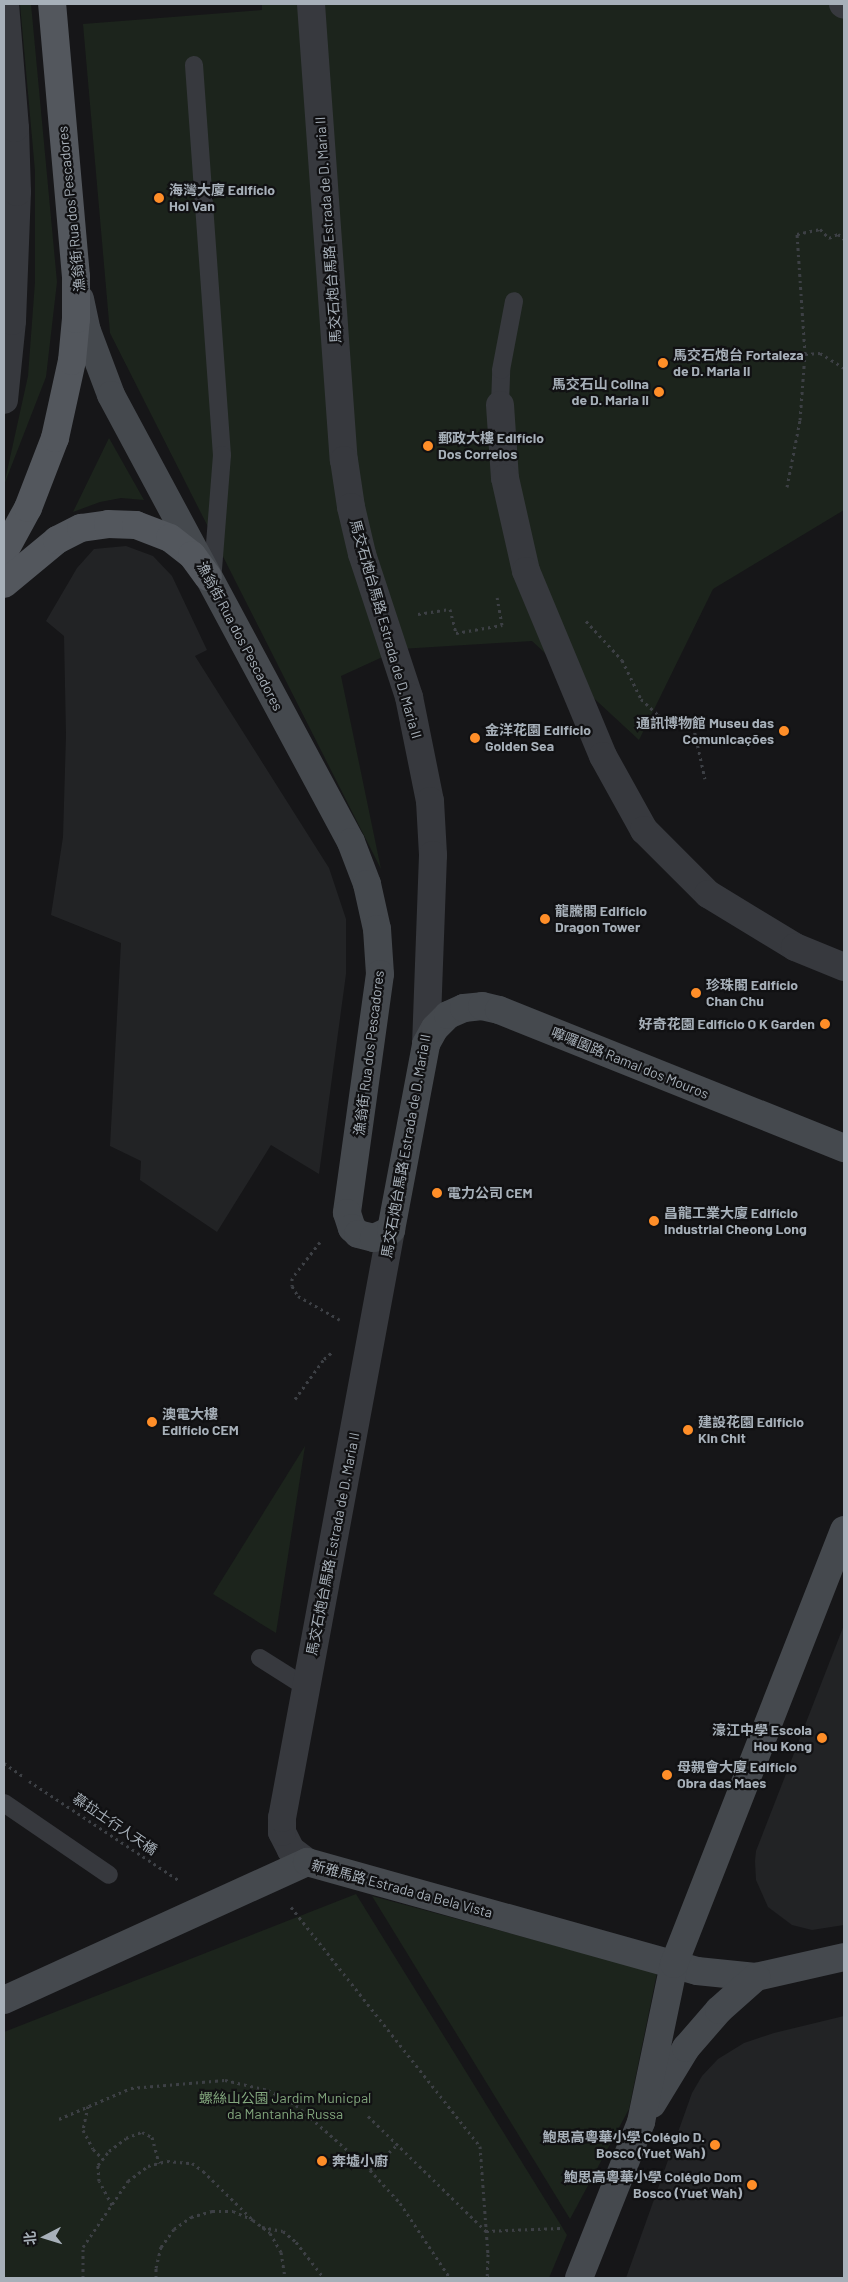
<!DOCTYPE html>
<meta charset="utf-8">
<style>
body{margin:0}
#map{position:relative;width:848px;height:2282px;overflow:hidden;background:#161618;font-family:Barlow,"Noto Sans SC",sans-serif}
div>[style]{position:absolute}
.built>*{inset:0;background:#222325}
.green>*{inset:0;background:#1c241c}
.path>*{height:3px;margin-top:-1.5px;transform-origin:0;background:repeating-linear-gradient(90deg,#3d4045 0 2.5px,transparent 0 6.5px)}
.lane>*{height:18px;margin:-9px;padding:0 9px;transform-origin:9px;border-radius:9px;background:#37393e}
.street>*{height:28px;margin:-14px;padding:0 14px;transform-origin:14px;border-radius:14px;background:#37393e}
.secondary>*{height:28px;margin:-14px;padding:0 14px;transform-origin:14px;border-radius:14px;background:#45494e}
.primary>*{height:28px;margin:-14px;padding:0 14px;transform-origin:14px;border-radius:14px;background:#53575d}
.dots>*{width:14px;height:14px;translate:-50% -50%;box-sizing:border-box;border:2px solid #111113;border-radius:50%}
span{translate:-50% -50%;white-space:nowrap;text-align:center;line-height:1.15;-webkit-text-stroke:4.5px #111113;paint-order:stroke}
.poi-label{font-size:14px;color:#a7b0b9;font-weight:700}
.left{translate:0 -50%;text-align:left}
.right{translate:-100% -50%;text-align:right}
.street-label{font-size:14px;color:#a7b0b9}
.park-label{font-size:14px;color:#82a67d}
.frame{position:absolute;inset:0;border:5px solid #a7b0b9;pointer-events:none}
.north{position:absolute;left:20px;top:2212px;width:50px;height:50px;-webkit-text-stroke:4px #111113;paint-order:stroke;rotate:265deg;font-size:14px;font-weight:700;line-height:20px;text-align:center;color:#a7b0b9}
.north::after{content:'';display:block;margin:auto;width:18px;height:22px;background:#a7b0b9;clip-path:polygon(50% 0,100% 100%,50% 72%,0 100%)}
</style>
<div id="map">
<div class="built">
<i style="clip-path:polygon(126px 546px,153px 556px,172px 576px,207px 650px,195px 656px,329px 868px,346px 919px,346px 974px,319px 1174px,271px 1145px,217px 1232px,140px 1180px,141px 1161px,110px 1146px,121px 943px,51px 915px,63px 837px,66px 735px,64px 636px,46px 621px,77px 568px,94px 549px)"></i>
<i style="clip-path:polygon(844px 1625px,844px 1925px,812px 1930px,792px 1925px,768px 1907px,756px 1880px,755px 1861px,756px 1851px)"></i>
<i style="clip-path:polygon(844px 2016px,844px 2278px,626px 2278px,692px 2093px,702px 2076px,718px 2059px,744px 2043px,774px 2033px)"></i>
</div>
<div class="green">
<i style="clip-path:polygon(20px 4px,31px 4px,57px 282px,46px 377px,4px 485px,28px 376px,35px 282px,35px 171px)"></i>
<i style="clip-path:polygon(262px 4px,844px 4px,844px 510px,713px 589px,639px 740px,532px 641px,400px 649px,341px 676px,381px 869px,110px 333px,83px 24px,262px 10px)"></i>
<i style="clip-path:polygon(109px 438px,144px 500px,121px 498px,100px 502px,73px 512px)"></i>
<i style="clip-path:polygon(305px 1446px,276px 1633px,213px 1594px)"></i>
<i style="clip-path:polygon(356px 1894px,567px 2235px,549px 2278px,4px 2278px,4px 2032px)"></i>
<i style="clip-path:polygon(372px 1896px,657px 1973px,629px 2109px,570px 2219px)"></i>
</div>
<div class="path">
<i style="left:805px;top:354px;width:15px;rotate:-4deg"></i>
<i style="left:820px;top:353px;width:28px;rotate:32deg"></i>
<i style="left:787px;top:487px;width:68px;rotate:-79deg"></i>
<i style="left:800px;top:420px;width:66px;rotate:-85.7deg"></i>
<i style="left:805px;top:354px;width:120px;rotate:-93.8deg"></i>
<i style="left:797px;top:234px;width:24px;rotate:-12deg"></i>
<i style="left:820px;top:229px;width:13px;rotate:45deg"></i>
<i style="left:829px;top:238px;width:10px;rotate:-24deg"></i>
<i style="left:838px;top:234px;width:8px;rotate:40deg"></i>
<i style="left:418px;top:614px;width:32px;rotate:-9deg"></i>
<i style="left:450px;top:609px;width:25px;rotate:76deg"></i>
<i style="left:456px;top:633px;width:47px;rotate:-9.9deg"></i>
<i style="left:502px;top:625px;width:28px;rotate:-100deg"></i>
<i style="left:586px;top:621px;width:53px;rotate:47.3deg"></i>
<i style="left:622px;top:660px;width:43px;rotate:64deg"></i>
<i style="left:641px;top:699px;width:23px;rotate:43deg"></i>
<i style="left:658px;top:715px;width:12px;rotate:24deg"></i>
<i style="left:669px;top:720px;width:15px;rotate:8deg"></i>
<i style="left:684px;top:722px;width:8px;rotate:-14deg"></i>
<i style="left:692px;top:720px;width:60px;rotate:77.6deg"></i>
<i style="left:320px;top:1242px;width:46px;rotate:127.9deg"></i>
<i style="left:292px;top:1278px;width:8px;rotate:90deg"></i>
<i style="left:292px;top:1286px;width:12px;rotate:59deg"></i>
<i style="left:298px;top:1296px;width:48px;rotate:29.7deg"></i>
<i style="left:295px;top:1399px;width:49px;rotate:-54.1deg"></i>
<i style="left:324px;top:1359px;width:11px;rotate:-41deg"></i>
<i style="left:4px;top:1763px;width:24px;rotate:35deg"></i>
<i style="left:29px;top:1781px;width:181px;rotate:33.5deg"></i>
<i style="left:291px;top:1907px;width:305px;rotate:51.7deg"></i>
<i style="left:480px;top:2146px;width:108px;rotate:85.8deg"></i>
<i style="left:488px;top:2254px;width:24px;rotate:92deg"></i>
<i style="left:88px;top:2106px;width:25px;rotate:102deg"></i>
<i style="left:83px;top:2130px;width:21px;rotate:62deg"></i>
<i style="left:93px;top:2149px;width:14px;rotate:45deg"></i>
<i style="left:368px;top:2116px;width:165px;rotate:44.3deg"></i>
<i style="left:486px;top:2231px;width:75px;rotate:-2.3deg"></i>
<i style="left:59px;top:2119px;width:78px;rotate:-23.3deg"></i>
<i style="left:131px;top:2088px;width:94px;rotate:-4.9deg"></i>
<i style="left:225px;top:2080px;width:44px;rotate:13.1deg"></i>
<i style="left:268px;top:2090px;width:32px;rotate:28deg"></i>
<i style="left:296px;top:2105px;width:98px;rotate:41.3deg"></i>
<i style="left:370px;top:2170px;width:45px;rotate:47.7deg"></i>
<i style="left:400px;top:2203px;width:90px;rotate:56.3deg"></i>
<i style="left:370px;top:2170px;width:38px;rotate:-43deg"></i>
<i style="left:112px;top:2205px;width:27px;rotate:-118deg"></i>
<i style="left:99px;top:2181px;width:16px;rotate:-94deg"></i>
<i style="left:98px;top:2165px;width:18px;rotate:-52deg"></i>
<i style="left:109px;top:2151px;width:21px;rotate:-37deg"></i>
<i style="left:126px;top:2138px;width:17px;rotate:-21deg"></i>
<i style="left:142px;top:2132px;width:11px;rotate:27deg"></i>
<i style="left:152px;top:2137px;width:27px;rotate:75deg"></i>
<i style="left:262px;top:2227px;width:21px;rotate:11deg"></i>
<i style="left:283px;top:2231px;width:17px;rotate:40deg"></i>
<i style="left:296px;top:2242px;width:46px;rotate:52.1deg"></i>
<i style="left:83px;top:2278px;width:31px;rotate:-90deg"></i>
<i style="left:83px;top:2247px;width:80px;rotate:-55.7deg"></i>
<i style="left:128px;top:2181px;width:25px;rotate:-37deg"></i>
<i style="left:148px;top:2166px;width:20px;rotate:-15deg"></i>
<i style="left:167px;top:2161px;width:25px;rotate:5deg"></i>
<i style="left:192px;top:2163px;width:14px;rotate:36deg"></i>
<i style="left:203px;top:2171px;width:70px;rotate:44.4deg"></i>
<i style="left:156px;top:2278px;width:10px;rotate:-90deg"></i>
<i style="left:156px;top:2268px;width:22px;rotate:-77deg"></i>
<i style="left:161px;top:2247px;width:22px;rotate:-54deg"></i>
<i style="left:174px;top:2229px;width:21px;rotate:-35deg"></i>
<i style="left:191px;top:2217px;width:22px;rotate:-16deg"></i>
<i style="left:212px;top:2211px;width:21px"></i>
<i style="left:233px;top:2211px;width:22px;rotate:24deg"></i>
<i style="left:253px;top:2220px;width:21px;rotate:37deg"></i>
<i style="left:270px;top:2233px;width:22px;rotate:60deg"></i>
<i style="left:281px;top:2252px;width:26px;rotate:81deg"></i>
</div>
<div class="lane">
<i style="left:194px;top:65px;width:391px;rotate:85.9deg"></i>
<i style="left:222px;top:455px;width:126px;rotate:94.5deg"></i>
<i style="left:500px;top:405px;width:35px;rotate:-88deg"></i>
<i style="left:501px;top:370px;width:70px;rotate:-79.3deg"></i>
<i style="left:260px;top:1658px;width:54px;rotate:32.2deg"></i>
<i style="left:4px;top:1803px;width:127px;rotate:34.4deg"></i>
</div>
<div class="street">
<i style="left:311px;top:4px;width:457px;rotate:85.9deg"></i>
<i style="left:344px;top:460px;width:48px;rotate:81.5deg"></i>
<i style="left:351px;top:507px;width:48px;rotate:76.8deg"></i>
<i style="left:362px;top:554px;width:151px;rotate:71.8deg"></i>
<i style="left:409px;top:697px;width:106px;rotate:78.6deg"></i>
<i style="left:430px;top:801px;width:54px;rotate:86.8deg"></i>
<i style="left:433px;top:855px;width:189px;rotate:92.1deg"></i>
<i style="left:843px;top:4px;width:1px;rotate:45deg"></i>
<i style="left:4px;top:400px;width:79px;rotate:-84.2deg"></i>
<i style="left:12px;top:321px;width:129px;rotate:-87.8deg"></i>
<i style="left:17px;top:192px;width:64px;rotate:-91.8deg"></i>
<i style="left:15px;top:128px;width:124px;rotate:-94.6deg"></i>
<i style="left:500px;top:405px;width:73px;rotate:86.1deg"></i>
<i style="left:505px;top:478px;width:95px;rotate:77.3deg"></i>
<i style="left:526px;top:571px;width:200px;rotate:67.4deg"></i>
<i style="left:603px;top:756px;width:85px;rotate:61deg"></i>
<i style="left:644px;top:830px;width:91px;rotate:45deg"></i>
<i style="left:708px;top:894px;width:102px;rotate:31.3deg"></i>
<i style="left:795px;top:947px;width:53px;rotate:22.2deg"></i>
<i style="left:307px;top:1862px;width:20px;rotate:-143deg"></i>
<i style="left:291px;top:1850px;width:20px;rotate:-117deg"></i>
<i style="left:282px;top:1832px;width:14px;rotate:-90deg"></i>
<i style="left:282px;top:1818px;width:598px;rotate:-79.5deg"></i>
</div>
<div class="secondary">
<i style="left:80px;top:299px;width:33px;rotate:78deg"></i>
<i style="left:87px;top:331px;width:68px;rotate:69.4deg"></i>
<i style="left:111px;top:395px;width:507px;rotate:61.77deg"></i>
<i style="left:351px;top:842px;width:45px;rotate:69.1deg"></i>
<i style="left:367px;top:884px;width:46px;rotate:77.5deg"></i>
<i style="left:377px;top:929px;width:45px;rotate:86.2deg"></i>
<i style="left:380px;top:974px;width:241px;rotate:97.9deg"></i>
<i style="left:347px;top:1213px;width:16px;rotate:72deg"></i>
<i style="left:352px;top:1228px;width:8px;rotate:45deg"></i>
<i style="left:358px;top:1234px;width:16px;rotate:14deg"></i>
<i style="left:374px;top:1238px;width:19px;rotate:-25deg"></i>
<i style="left:391px;top:1230px;width:189px;rotate:-79.3deg"></i>
<i style="left:426px;top:1044px;width:18px;rotate:-61deg"></i>
<i style="left:435px;top:1028px;width:18px;rotate:-45deg"></i>
<i style="left:448px;top:1015px;width:17px;rotate:-24deg"></i>
<i style="left:464px;top:1008px;width:18px;rotate:-6deg"></i>
<i style="left:482px;top:1006px;width:17px;rotate:13deg"></i>
<i style="left:499px;top:1010px;width:372px;rotate:21.8deg"></i>
<i style="left:4px;top:2000px;width:333px;rotate:-24.5deg"></i>
<i style="left:307px;top:1862px;width:405px;rotate:15.6deg"></i>
<i style="left:697px;top:1971px;width:59px;rotate:5.8deg"></i>
<i style="left:756px;top:1977px;width:90px;rotate:-12.8deg"></i>
<i style="left:652px;top:2104px;width:66px;rotate:-58.7deg"></i>
<i style="left:686px;top:2048px;width:50px;rotate:-49deg"></i>
<i style="left:719px;top:2010px;width:50px;rotate:-41.7deg"></i>
<i style="left:579px;top:2278px;width:168px;rotate:-68.3deg"></i>
<i style="left:641px;top:2122px;width:161px;rotate:-78.2deg"></i>
<i style="left:674px;top:1964px;width:466px;rotate:-68.6deg"></i>
</div>
<div class="primary">
<i style="left:4px;top:552px;width:50px;rotate:-61.4deg"></i>
<i style="left:28px;top:508px;width:75px;rotate:-68.9deg"></i>
<i style="left:55px;top:438px;width:79px;rotate:-77.6deg"></i>
<i style="left:72px;top:361px;width:42px;rotate:-84.6deg"></i>
<i style="left:76px;top:319px;width:42px;rotate:-90deg"></i>
<i style="left:76px;top:277px;width:274px;rotate:-95deg"></i>
<i style="left:4px;top:584px;width:69px;rotate:-39.7deg"></i>
<i style="left:57px;top:540px;width:27px;rotate:-27deg"></i>
<i style="left:81px;top:528px;width:27px;rotate:-8deg"></i>
<i style="left:108px;top:524px;width:28px;rotate:2deg"></i>
<i style="left:136px;top:525px;width:36px;rotate:21deg"></i>
<i style="left:170px;top:538px;width:28px;rotate:38deg"></i>
<i style="left:192px;top:555px;width:27px;rotate:54deg"></i>
</div>
<div class="dots">
<i style="left:159px;top:198px;background:#ff8e28"></i>
<i style="left:663px;top:363px;background:#ff8e28"></i>
<i style="left:659px;top:392px;background:#ff8e28"></i>
<i style="left:428px;top:446px;background:#ff8e28"></i>
<i style="left:784px;top:731px;background:#ff8e28"></i>
<i style="left:475px;top:738px;background:#ff8e28"></i>
<i style="left:545px;top:919px;background:#ff8e28"></i>
<i style="left:696px;top:993px;background:#ff8e28"></i>
<i style="left:825px;top:1024px;background:#ff8e28"></i>
<i style="left:437px;top:1193px;background:#ff8e28"></i>
<i style="left:654px;top:1221px;background:#ff8e28"></i>
<i style="left:152px;top:1422px;background:#ff8e28"></i>
<i style="left:688px;top:1430px;background:#ff8e28"></i>
<i style="left:822px;top:1738px;background:#ff8e28"></i>
<i style="left:667px;top:1775px;background:#ff8e28"></i>
<i style="left:715px;top:2145px;background:#ff8e28"></i>
<i style="left:322px;top:2161px;background:#ff8e28"></i>
<i style="left:752px;top:2185px;background:#ff8e28"></i>
</div>
<div class="poi-label">
<span class="left" style="left:169px;top:198px">海灣大廈 Edifício<br>Hoi Van</span>
<span class="left" style="left:673px;top:363px">馬交石炮台 Fortaleza<br>de D. Maria II</span>
<span class="right" style="left:649px;top:392px">馬交石山 Colina<br>de D. Maria II</span>
<span class="left" style="left:438px;top:446px">郵政大樓 Edifício<br>Dos Correios</span>
<span class="right" style="left:774px;top:731px">通訊博物館 Museu das<br>Comunicações</span>
<span class="left" style="left:485px;top:738px">金洋花園 Edifício<br>Golden Sea</span>
<span class="left" style="left:555px;top:919px">龍騰閣 Edifício<br>Dragon Tower</span>
<span class="left" style="left:706px;top:993px">珍珠閣 Edifício<br>Chan Chu</span>
<span class="right" style="left:815px;top:1024px">好奇花園 Edifício O K Garden</span>
<span class="left" style="left:447px;top:1193px">電力公司 CEM</span>
<span class="left" style="left:664px;top:1221px">昌龍工業大廈 Edifício<br>Industrial Cheong Long</span>
<span class="left" style="left:162px;top:1422px">澳電大樓<br>Edifício CEM</span>
<span class="left" style="left:698px;top:1430px">建設花園 Edifício<br>Kin Chit</span>
<span class="right" style="left:812px;top:1738px">濠江中學 Escola<br>Hou Kong</span>
<span class="left" style="left:677px;top:1775px">母親會大廈 Edifício<br>Obra das Maes</span>
<span class="right" style="left:705px;top:2145px">鮑思高粵華小學 Colégio D.<br>Bosco (Yuet Wah)</span>
<span class="left" style="left:332px;top:2161px">奔墟小廚</span>
<span class="right" style="left:742px;top:2185px">鮑思高粵華小學 Colégio Dom<br>Bosco (Yuet Wah)</span>
</div>
<div class="street-label">
<span style="left:71px;top:209px;rotate:-96deg">漁翁街 Rua dos Pescadores</span>
<span style="left:328px;top:230px;rotate:-94deg">馬交石炮台馬路 Estrada de D. Maria II</span>
<span style="left:386px;top:629px;rotate:74deg">馬交石炮台馬路 Estrada de D. Maria II</span>
<span style="left:240px;top:636px;rotate:62deg">漁翁街 Rua dos Pescadores</span>
<span style="left:369px;top:1053px;rotate:-83deg">漁翁街 Rua dos Pescadores</span>
<span style="left:630px;top:1063px;rotate:22deg">嚤囉園路 Ramal dos Mouros</span>
<span style="left:406px;top:1146px;rotate:-80deg">馬交石炮台馬路 Estrada de D. Maria II</span>
<span style="left:333px;top:1544px;rotate:-79deg">馬交石炮台馬路 Estrada de D. Maria II</span>
<span style="left:115px;top:1824px;rotate:34deg">慕拉士行人天橋</span>
<span style="left:402px;top:1889px;rotate:15deg">新雅馬路 Estrada da Bela Vista</span>
</div>
<div class="park-label">
<span style="left:285px;top:2106px">螺絲山公園 Jardim Municpal<br>da Mantanha Russa</span>
</div>
<div class="frame"></div>
<div class="north">北</div>
</div>
